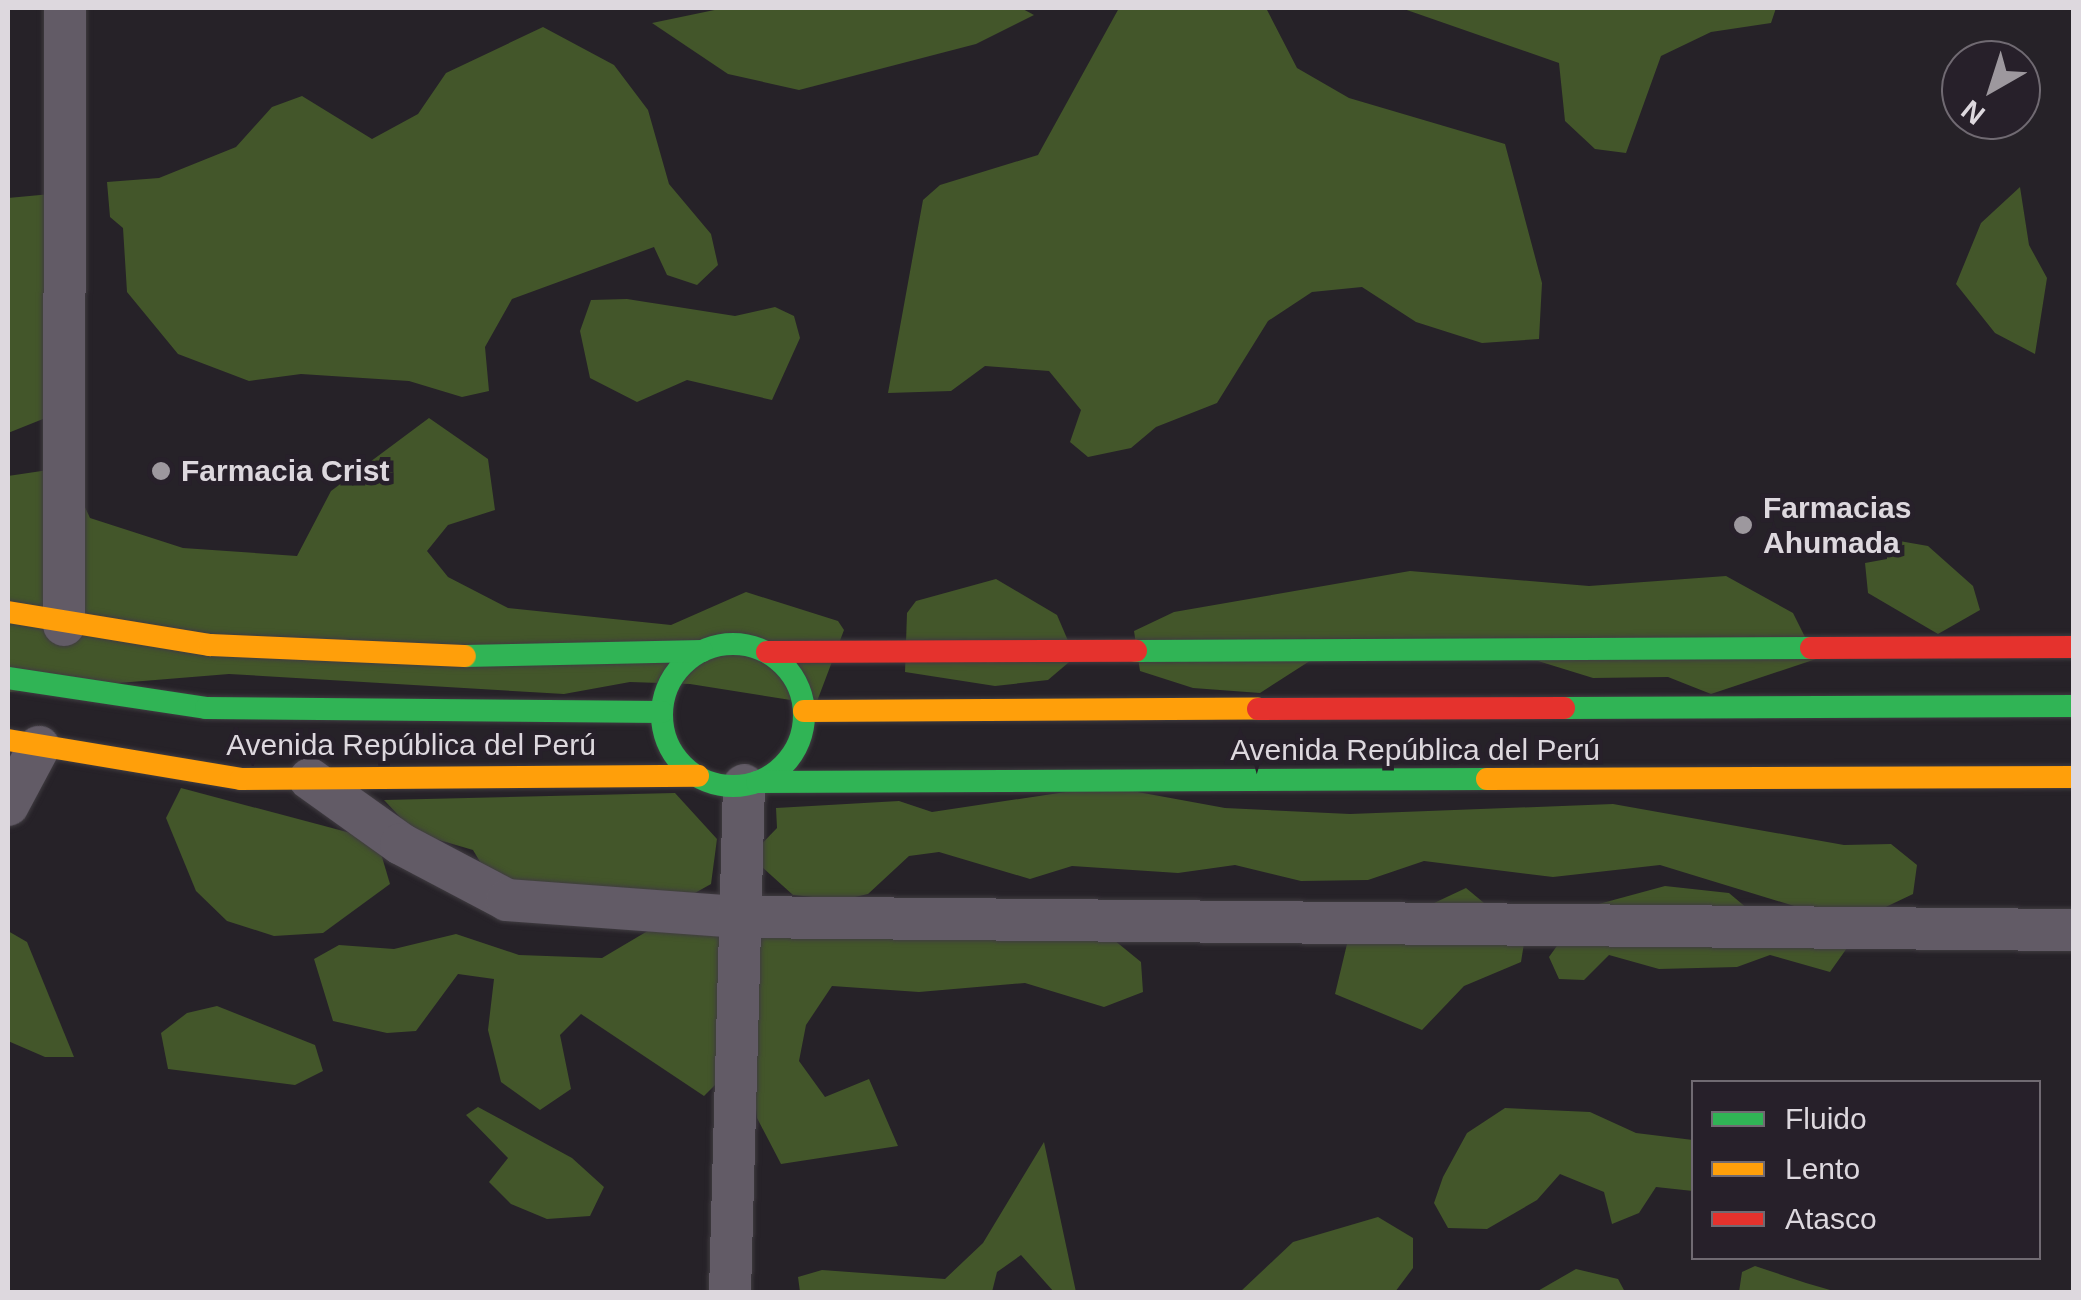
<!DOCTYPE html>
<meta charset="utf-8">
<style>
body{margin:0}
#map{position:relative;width:2081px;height:1300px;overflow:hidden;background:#262228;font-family:Helvetica,sans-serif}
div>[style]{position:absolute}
.forest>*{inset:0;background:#43562a}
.roads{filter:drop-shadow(0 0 2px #403c41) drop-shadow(0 0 2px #403c41)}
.street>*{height:42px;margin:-21px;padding:0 21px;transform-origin:21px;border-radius:21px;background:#625b66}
.fast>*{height:22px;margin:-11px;padding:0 11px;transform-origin:11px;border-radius:11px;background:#30b455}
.fast>.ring{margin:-11px;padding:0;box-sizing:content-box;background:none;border:22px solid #30b455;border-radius:50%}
.slow>*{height:22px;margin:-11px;padding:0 11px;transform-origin:11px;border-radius:11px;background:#ff9f0a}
.jam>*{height:22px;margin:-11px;padding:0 11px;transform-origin:11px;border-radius:11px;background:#e5322d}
.dots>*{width:28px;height:28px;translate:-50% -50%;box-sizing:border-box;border:5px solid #27202a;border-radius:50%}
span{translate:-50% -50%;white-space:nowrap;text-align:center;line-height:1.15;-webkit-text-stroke:9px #27202a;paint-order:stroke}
.poi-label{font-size:30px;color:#ddd8de;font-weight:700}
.left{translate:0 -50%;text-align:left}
.street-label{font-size:30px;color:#ddd8de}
.frame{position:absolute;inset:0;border:10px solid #ddd8de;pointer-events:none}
.legend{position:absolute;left:1691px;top:1080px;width:350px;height:180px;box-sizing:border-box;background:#27202a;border:2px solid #706a72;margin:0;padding:12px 18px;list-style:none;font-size:30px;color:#ddd8de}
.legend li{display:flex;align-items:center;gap:20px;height:50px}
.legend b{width:50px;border:2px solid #706a72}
.north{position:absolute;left:1941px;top:40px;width:100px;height:100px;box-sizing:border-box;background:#27202a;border:2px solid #706a72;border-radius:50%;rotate:219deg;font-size:28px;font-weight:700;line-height:40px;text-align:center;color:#ddd8de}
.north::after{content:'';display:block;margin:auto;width:35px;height:45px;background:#9d989e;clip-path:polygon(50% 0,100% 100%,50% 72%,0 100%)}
</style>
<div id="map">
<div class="forest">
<i style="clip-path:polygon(724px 8px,1021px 8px,1034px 15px,976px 44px,799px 90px,728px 74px,652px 23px)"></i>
<i style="clip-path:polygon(1119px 8px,1266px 8px,1297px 68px,1349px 98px,1505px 144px,1542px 283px,1539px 339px,1482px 343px,1416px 322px,1362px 287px,1312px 292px,1268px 321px,1217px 403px,1156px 427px,1131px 448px,1088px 457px,1070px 442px,1081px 410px,1049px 371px,985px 366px,951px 391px,888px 393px,923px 200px,940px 185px,1038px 155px)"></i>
<i style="clip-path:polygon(1401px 8px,1776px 8px,1771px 23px,1711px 32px,1661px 56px,1626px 153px,1595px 149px,1565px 121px,1559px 63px)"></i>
<i style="clip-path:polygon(543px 27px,614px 65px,648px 110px,669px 184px,711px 234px,718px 265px,697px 285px,667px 275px,654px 247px,512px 299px,485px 347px,489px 391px,462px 397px,409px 381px,301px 374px,249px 381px,178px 354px,127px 292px,123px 228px,110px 217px,107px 182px,159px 178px,236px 147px,272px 107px,302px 96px,372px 139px,418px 114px,446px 73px)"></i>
<i style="clip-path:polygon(2020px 187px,2029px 245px,2047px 278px,2035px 354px,1995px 333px,1956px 284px,1981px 223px)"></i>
<i style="clip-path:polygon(51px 194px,48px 417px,8px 433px,8px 198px)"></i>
<i style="clip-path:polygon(627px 299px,735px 316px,775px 307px,794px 316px,800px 338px,772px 400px,687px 380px,637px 402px,590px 378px,580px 331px,591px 300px)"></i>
<i style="clip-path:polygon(429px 418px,488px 459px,495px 510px,448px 525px,427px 551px,448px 577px,508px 608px,671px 625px,746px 592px,838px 621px,844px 630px,816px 704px,690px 684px,630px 682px,564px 694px,229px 674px,8px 692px,8px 476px,55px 469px,72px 479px,90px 518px,183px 548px,297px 556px,331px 491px)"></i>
<i style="clip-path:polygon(1888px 539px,1928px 546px,1973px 586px,1980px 610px,1938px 634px,1868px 593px,1865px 563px,1887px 559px)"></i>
<i style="clip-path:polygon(1410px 571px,1589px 586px,1726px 576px,1793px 613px,1816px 659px,1711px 694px,1668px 677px,1593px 678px,1538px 661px,1330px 648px,1260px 693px,1193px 688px,1140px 671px,1134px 631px,1174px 612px)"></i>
<i style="clip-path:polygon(996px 579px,1057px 615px,1075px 657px,1048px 680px,995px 686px,905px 672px,907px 613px,916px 601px)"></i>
<i style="clip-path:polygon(1105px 786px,1225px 808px,1350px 814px,1613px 804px,1844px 845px,1891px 844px,1917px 865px,1913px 894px,1869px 915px,1830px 917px,1660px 865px,1553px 877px,1424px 861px,1368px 880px,1301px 881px,1235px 865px,1178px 873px,1072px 866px,1030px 879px,939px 852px,909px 856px,868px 894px,842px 900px,793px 895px,750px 856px,777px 828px,776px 808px,899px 801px,932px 812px)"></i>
<i style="clip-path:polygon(181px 788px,377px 840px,390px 884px,323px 933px,274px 936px,227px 921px,196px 891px,166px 818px)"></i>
<i style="clip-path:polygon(675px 793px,717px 839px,711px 884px,686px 898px,600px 904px,486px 872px,473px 850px,415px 833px,384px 800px)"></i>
<i style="clip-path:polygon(1665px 886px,1729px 893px,1761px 920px,1847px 948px,1830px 972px,1770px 955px,1737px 967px,1659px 969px,1609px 955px,1584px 980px,1559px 979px,1549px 957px,1584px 908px)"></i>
<i style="clip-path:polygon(1466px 888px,1525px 937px,1521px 962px,1464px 986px,1422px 1030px,1335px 994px,1347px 944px)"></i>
<i style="clip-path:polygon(715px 918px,735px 954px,721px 1079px,704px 1096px,581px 1014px,560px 1035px,571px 1089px,540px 1110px,501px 1082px,488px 1030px,494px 979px,458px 974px,416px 1031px,387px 1033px,333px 1021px,314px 959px,339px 945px,394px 949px,456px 934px,519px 955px,602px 958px,651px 929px)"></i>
<i style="clip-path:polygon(8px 931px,27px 942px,74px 1057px,45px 1057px,8px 1041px)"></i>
<i style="clip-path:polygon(1103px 931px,1141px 962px,1143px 992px,1104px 1007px,1025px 983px,919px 992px,832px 986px,806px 1025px,799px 1061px,825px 1097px,869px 1079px,898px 1146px,781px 1164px,757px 1118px,750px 1052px,761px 935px)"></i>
<i style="clip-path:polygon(217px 1006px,315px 1045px,323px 1071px,295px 1085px,168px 1069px,161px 1033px,187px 1013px)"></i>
<i style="clip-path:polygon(478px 1107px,572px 1158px,604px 1187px,590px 1216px,547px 1219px,511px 1204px,489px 1182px,508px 1158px,466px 1115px)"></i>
<i style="clip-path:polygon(1505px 1108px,1590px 1112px,1636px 1133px,1693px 1140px,1693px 1191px,1656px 1187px,1639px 1213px,1612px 1224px,1604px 1192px,1560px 1174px,1537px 1200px,1487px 1229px,1448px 1228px,1434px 1203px,1443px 1177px,1467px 1133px)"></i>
<i style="clip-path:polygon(1044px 1142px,1076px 1292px,1054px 1292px,1021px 1255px,997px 1272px,992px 1292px,800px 1292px,798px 1277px,822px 1270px,945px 1279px,983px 1243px)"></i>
<i style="clip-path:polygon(1378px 1217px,1413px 1238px,1413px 1268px,1395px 1292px,1240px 1292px,1293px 1242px)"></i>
<i style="clip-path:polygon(1755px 1266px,1806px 1283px,1837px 1292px,1739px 1292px,1742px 1272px)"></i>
<i style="clip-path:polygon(1576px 1269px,1618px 1279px,1625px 1292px,1536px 1292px)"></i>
</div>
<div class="roads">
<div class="street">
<i style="left:64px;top:625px;width:617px;rotate:-89.91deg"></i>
<i style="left:310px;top:779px;width:112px;rotate:35.5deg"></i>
<i style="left:401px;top:844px;width:120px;rotate:27.8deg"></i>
<i style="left:507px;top:900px;width:233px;rotate:4.2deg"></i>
<i style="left:739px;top:917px;width:1335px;rotate:0.56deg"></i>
<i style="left:8px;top:805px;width:66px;rotate:-61.9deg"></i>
<i style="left:730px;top:1292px;width:507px;rotate:-88.42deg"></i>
</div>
<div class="fast">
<i class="ring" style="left:662px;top:644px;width:120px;height:120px"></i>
<i style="left:1136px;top:651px;width:675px;rotate:-0.25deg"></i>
<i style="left:465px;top:656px;width:237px;rotate:-1.2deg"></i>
<i style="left:8px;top:678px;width:200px;rotate:8.6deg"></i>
<i style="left:206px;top:708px;width:456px;rotate:0.5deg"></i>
<i style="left:1564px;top:708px;width:510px;rotate:-0.22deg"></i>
<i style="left:757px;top:782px;width:730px;rotate:-0.24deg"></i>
</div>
<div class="slow">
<i style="left:8px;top:612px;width:205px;rotate:9.3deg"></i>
<i style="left:210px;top:645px;width:255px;rotate:2.5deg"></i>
<i style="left:804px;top:711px;width:454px;rotate:-0.3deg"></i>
<i style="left:8px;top:740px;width:236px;rotate:9.5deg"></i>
<i style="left:241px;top:779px;width:457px;rotate:-0.4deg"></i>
<i style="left:1487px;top:779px;width:587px;rotate:-0.2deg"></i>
</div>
<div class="jam">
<i style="left:1811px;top:648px;width:263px;rotate:-0.2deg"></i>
<i style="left:767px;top:652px;width:369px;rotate:-0.2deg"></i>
<i style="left:1258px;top:709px;width:306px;rotate:-0.2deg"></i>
</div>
</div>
<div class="dots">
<i style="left:161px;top:471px;background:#9d989e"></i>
<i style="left:1743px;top:525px;background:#9d989e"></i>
</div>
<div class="poi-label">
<span class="left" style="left:181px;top:471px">Farmacia Crist</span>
<span class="left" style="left:1763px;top:525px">Farmacias<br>Ahumada</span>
</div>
<div class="street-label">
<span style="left:411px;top:745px">Avenida República del Perú</span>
<span style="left:1415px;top:750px">Avenida República del Perú</span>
</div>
<div class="frame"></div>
<ul class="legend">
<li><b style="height:12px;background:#30b455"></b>Fluido</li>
<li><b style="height:12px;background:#ff9f0a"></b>Lento</li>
<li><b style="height:12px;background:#e5322d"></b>Atasco</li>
</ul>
<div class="north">N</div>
</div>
